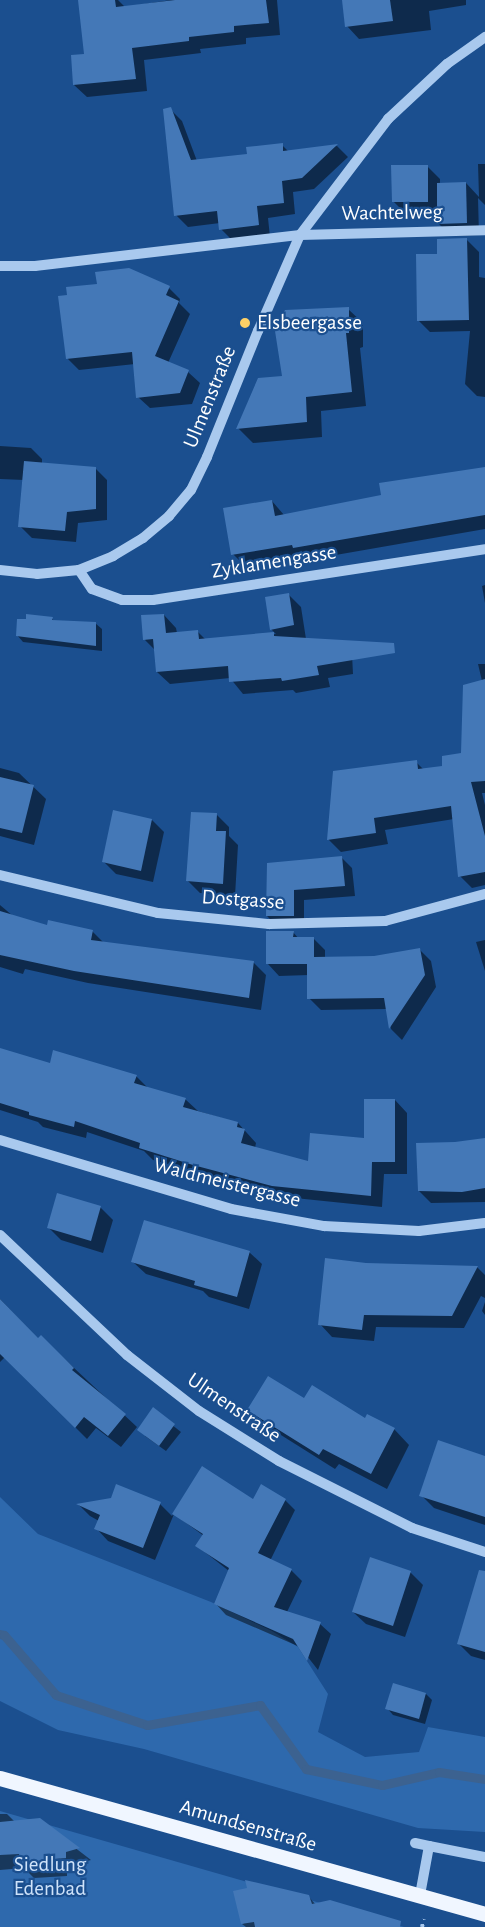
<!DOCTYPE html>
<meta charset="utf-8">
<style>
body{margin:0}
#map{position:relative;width:485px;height:1927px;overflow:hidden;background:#1b4f8f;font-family:"Alegreya Sans",sans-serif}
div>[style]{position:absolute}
.green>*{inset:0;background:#2e69ad}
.shadow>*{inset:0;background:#0007}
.stream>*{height:9px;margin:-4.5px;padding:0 4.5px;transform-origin:4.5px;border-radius:4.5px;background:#3c6290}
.building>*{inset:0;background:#4478b7}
.path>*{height:4px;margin-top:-2px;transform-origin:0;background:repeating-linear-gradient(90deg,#a9c9ee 0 3px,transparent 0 7.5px)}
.minor>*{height:10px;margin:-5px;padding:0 5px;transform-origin:5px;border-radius:5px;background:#a9c9ee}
.major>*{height:15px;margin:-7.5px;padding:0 7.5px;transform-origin:7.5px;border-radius:7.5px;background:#f0f6ff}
.dots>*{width:16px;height:16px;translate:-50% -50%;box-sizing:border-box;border:3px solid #1b4f8f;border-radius:50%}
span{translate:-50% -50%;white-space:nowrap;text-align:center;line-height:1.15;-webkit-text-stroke:4.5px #1b4f8f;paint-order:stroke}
.street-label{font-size:21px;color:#fff}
.poi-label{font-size:21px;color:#fff}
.left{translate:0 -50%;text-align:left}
.park-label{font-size:21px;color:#cfe3fa}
</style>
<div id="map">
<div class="green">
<i style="clip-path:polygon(0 1497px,38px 1534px,211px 1602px,272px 1631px,298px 1647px,328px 1694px,318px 1732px,365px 1757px,419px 1752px,428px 1727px,485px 1737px,485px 1832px,418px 1828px,144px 1749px,58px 1730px,0 1701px)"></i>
<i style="clip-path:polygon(0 1811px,404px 1927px,0 1927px)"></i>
</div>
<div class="shadow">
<i style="clip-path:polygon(80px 0,118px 0,125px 7px,171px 0,277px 0,280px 35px,246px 38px,246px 44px,200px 49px,201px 53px,144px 60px,147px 91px,87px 97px,74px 85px,86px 55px)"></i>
<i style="clip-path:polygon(343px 0,466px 0,466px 5px,429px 11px,431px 30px,359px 39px,347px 26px)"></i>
<i style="clip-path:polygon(170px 109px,182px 121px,197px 161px,249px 155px,282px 145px,289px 152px,337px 146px,348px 157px,314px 189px,293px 192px,295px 214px,268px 218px,270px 237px,233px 241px,221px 229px,220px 223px,188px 227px,176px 215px)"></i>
<i style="clip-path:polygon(478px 164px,485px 164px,485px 205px,478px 198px,479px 235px,451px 236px,438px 223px,438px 214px,406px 214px,393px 201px,427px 166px,440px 179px,440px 184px,466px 183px,479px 197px)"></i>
<i style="clip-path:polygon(467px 240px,479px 252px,479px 277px,485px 278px,485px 397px,477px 396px,465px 384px,470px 331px,430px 332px,418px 320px,438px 256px)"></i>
<i style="clip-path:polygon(98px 285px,169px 288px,180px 299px,179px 303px,190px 314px,168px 363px,188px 372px,200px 383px,192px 404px,150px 408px,138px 397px,135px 364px,79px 370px,68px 359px,69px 296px)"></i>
<i style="clip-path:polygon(348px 309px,363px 323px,363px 347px,360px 348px,366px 406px,321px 411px,322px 437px,253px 443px,238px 428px)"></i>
<i style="clip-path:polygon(0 446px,31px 448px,42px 459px,42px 464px,96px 469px,107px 480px,107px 520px,78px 523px,76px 542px,32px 538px,20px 526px,24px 480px,0 479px)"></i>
<i style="clip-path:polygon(485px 468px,485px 529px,307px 560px,303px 556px,245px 566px,233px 554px,272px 501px,284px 515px,383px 496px)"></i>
<i style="clip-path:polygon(485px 585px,485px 603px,482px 586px)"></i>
<i style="clip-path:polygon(289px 595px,301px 607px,306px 639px,352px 654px,353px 674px,328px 678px,330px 687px,296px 693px,293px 690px,243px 694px,230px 678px,170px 684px,157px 672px,155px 650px,145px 640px,164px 615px,176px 628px,177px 633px,197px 631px,206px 640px,276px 634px,271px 629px)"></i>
<i style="clip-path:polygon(52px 619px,55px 622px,95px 623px,102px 629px,102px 651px,23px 642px,17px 635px)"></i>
<i style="clip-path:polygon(478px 664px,485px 664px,485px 793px,482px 793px,485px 805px,485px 885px,472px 888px,460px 876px,454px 819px,385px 830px,388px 844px,341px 852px,329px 840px,335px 773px,416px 762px,424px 770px,444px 767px,462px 754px,482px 681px)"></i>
<i style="clip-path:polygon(0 768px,19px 773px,46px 799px,34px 845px,0 836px)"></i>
<i style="clip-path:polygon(217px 815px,229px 827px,229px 836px,238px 845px,235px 896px,200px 893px,188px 881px)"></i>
<i style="clip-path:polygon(152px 820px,164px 832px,153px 882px,116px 874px,103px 861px)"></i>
<i style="clip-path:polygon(342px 858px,352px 868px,355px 896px,304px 900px,304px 926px,277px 926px,267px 916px,268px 864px)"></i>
<i style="clip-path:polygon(0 905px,13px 916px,48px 926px,92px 931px,105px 944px,254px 963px,266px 975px,261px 1010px,88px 983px,25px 969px,23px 974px,0 967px)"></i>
<i style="clip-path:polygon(293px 932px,299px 939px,313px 938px,325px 950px,325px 958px,374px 958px,420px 950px,431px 961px,436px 987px,402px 1040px,391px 1029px,387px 1009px,321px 1010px,309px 998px,309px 975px,279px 976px,268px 964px)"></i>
<i style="clip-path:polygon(485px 940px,485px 971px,476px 942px)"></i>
<i style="clip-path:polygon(0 1049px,51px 1065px,54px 1052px,136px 1076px,149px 1089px,185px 1099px,198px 1111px,238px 1123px,256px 1143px,255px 1148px,309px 1163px,365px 1139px,395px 1100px,407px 1113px,407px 1174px,384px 1174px,382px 1207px,285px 1197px,153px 1160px,144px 1151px,87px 1132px,86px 1138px,43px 1127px,38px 1122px,0 1110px)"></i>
<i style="clip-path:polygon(485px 1139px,485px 1202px,431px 1203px,419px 1191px,455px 1144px)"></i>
<i style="clip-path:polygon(100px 1207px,113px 1220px,103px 1253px,61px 1240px,49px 1228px)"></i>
<i style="clip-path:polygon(249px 1252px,262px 1264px,249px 1309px,209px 1297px,203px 1291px,146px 1274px,133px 1262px)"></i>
<i style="clip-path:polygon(366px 1265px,477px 1267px,485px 1275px,485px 1298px,481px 1296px,464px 1328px,376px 1327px,374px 1341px,332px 1337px,320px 1324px)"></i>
<i style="clip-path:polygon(0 1299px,39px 1340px,41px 1337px,137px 1427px,121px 1447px,96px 1428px,87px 1439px,5px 1357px,0 1362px)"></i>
<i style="clip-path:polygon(485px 1302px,485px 1315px,482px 1311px)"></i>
<i style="clip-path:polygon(304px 1400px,394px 1429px,409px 1445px,387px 1489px,339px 1464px,335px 1469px,265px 1425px,249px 1409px)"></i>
<i style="clip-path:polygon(153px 1410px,181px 1432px,166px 1451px,145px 1436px)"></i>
<i style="clip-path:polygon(485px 1458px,485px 1525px,434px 1508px,421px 1495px)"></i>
<i style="clip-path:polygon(202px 1468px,254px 1501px,285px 1500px,295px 1510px,270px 1561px,291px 1570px,302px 1581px,287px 1612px,320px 1624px,331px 1634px,318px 1670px,300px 1647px,226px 1615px,216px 1604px,229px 1571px,197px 1546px,204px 1536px,174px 1514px,155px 1560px,108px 1541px,96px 1528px,99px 1521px,90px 1516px,79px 1505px,112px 1499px,117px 1486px,160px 1504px,172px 1516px)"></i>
<i style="clip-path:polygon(410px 1572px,423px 1585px,405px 1637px,366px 1624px,353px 1612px)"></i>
<i style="clip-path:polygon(485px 1592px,485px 1660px,471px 1656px,459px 1644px)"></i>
<i style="clip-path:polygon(426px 1694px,432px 1700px,425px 1724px,393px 1715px,387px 1708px)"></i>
<i style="clip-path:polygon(0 1814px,7px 1814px,15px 1822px,39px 1820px,91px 1860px,77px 1864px,78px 1870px,67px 1871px,67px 1876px,34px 1878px,24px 1868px,0 1870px)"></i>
<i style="clip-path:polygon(308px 1896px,316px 1905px,386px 1927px,246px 1927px,242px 1924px)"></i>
</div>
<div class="stream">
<i style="left:0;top:1634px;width:4px;rotate:14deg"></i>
<i style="left:4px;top:1635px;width:79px;rotate:49.1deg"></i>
<i style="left:56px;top:1695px;width:96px;rotate:18.2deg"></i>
<i style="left:147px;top:1725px;width:115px;rotate:-10deg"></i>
<i style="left:260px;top:1705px;width:79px;rotate:54.3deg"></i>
<i style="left:306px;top:1769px;width:78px;rotate:11.9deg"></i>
<i style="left:382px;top:1785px;width:58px;rotate:-12.8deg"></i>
<i style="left:439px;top:1772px;width:47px;rotate:8.7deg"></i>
</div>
<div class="building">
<i style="clip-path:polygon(78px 0,115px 0,116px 7px,175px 0,266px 0,269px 23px,234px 26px,234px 32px,189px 37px,189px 41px,132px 48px,136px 79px,73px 85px,71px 55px,84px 54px)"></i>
<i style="clip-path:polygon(342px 0,390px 0,393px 21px,345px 27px)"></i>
<i style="clip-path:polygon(171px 107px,191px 160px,247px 154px,246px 147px,283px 143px,283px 151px,338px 144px,302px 178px,282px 181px,284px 203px,257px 206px,259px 225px,219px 230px,217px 211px,174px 216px,163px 109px)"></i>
<i style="clip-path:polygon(391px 165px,428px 165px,428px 202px,392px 202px)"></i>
<i style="clip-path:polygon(466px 182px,467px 223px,437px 224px,437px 183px)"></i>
<i style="clip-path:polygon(467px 238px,469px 320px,417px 321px,416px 254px,437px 254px,437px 239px)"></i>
<i style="clip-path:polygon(129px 268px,170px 286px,166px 295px,179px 301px,155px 356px,189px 370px,180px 393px,136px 398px,132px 352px,66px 359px,58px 296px,67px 295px,66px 287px,97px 284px,95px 272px)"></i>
<i style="clip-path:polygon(349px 307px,349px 333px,346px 333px,352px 392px,306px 397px,307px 422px,236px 429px,258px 378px,282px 376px,275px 331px,285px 310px)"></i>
<i style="clip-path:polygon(24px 461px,96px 467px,96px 509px,67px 512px,65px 531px,18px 527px)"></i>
<i style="clip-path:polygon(485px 467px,485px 515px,293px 548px,292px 545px,231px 555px,223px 508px,272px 500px,275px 516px,381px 495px,379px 483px)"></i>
<i style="clip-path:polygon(289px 593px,294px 625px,270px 630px,265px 597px)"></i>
<i style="clip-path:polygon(26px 614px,53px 617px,52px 620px,96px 622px,96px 646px,16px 636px,17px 619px,26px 619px)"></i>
<i style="clip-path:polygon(164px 614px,166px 633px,198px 630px,199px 639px,274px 632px,274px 636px,394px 643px,395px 653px,317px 666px,319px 675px,282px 681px,281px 678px,229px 682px,228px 666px,156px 672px,153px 639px,143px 640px,141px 615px)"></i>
<i style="clip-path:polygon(485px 679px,485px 781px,471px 782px,485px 836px,485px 872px,458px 877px,451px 806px,374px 818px,376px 833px,327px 840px,333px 771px,417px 760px,418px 769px,442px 766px,442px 756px,461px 753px,463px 685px)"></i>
<i style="clip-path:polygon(0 777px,34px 785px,22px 833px,0 828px)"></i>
<i style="clip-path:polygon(113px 810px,152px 819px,141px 871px,102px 862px)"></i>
<i style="clip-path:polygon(191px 812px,217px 813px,216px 831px,226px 831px,223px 884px,186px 881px)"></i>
<i style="clip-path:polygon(342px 856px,345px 886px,294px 890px,294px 916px,266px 916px,267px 863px)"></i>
<i style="clip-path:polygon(0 911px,47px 925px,48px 920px,93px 930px,91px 940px,254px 961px,249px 998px,74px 971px,0 955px)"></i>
<i style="clip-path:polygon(266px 931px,294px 931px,293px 937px,314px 937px,314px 957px,374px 956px,420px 948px,425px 975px,389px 1029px,384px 998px,307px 999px,307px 964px,266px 964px)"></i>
<i style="clip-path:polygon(0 1048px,50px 1063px,53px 1050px,137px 1075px,134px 1083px,186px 1098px,183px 1107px,238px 1122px,237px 1127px,245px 1129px,241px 1143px,308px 1161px,310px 1133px,364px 1138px,364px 1099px,395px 1099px,395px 1162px,372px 1162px,371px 1196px,272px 1186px,193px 1165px,139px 1148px,140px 1143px,75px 1121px,74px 1127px,29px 1115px,29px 1112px,0 1103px)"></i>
<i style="clip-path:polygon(485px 1138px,485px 1188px,462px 1192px,418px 1191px,416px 1143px,455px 1142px)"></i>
<i style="clip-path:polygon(57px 1193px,101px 1206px,91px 1241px,47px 1228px)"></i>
<i style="clip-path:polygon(144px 1220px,250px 1251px,237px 1297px,194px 1285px,195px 1281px,131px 1262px)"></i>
<i style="clip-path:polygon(325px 1258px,366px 1263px,478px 1266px,452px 1316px,364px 1315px,362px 1330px,318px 1325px)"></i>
<i style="clip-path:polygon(0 1299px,38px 1338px,41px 1335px,74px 1368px,72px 1370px,126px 1414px,108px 1436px,84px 1417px,75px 1428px,0 1354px)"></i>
<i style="clip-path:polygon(268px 1376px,304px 1398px,312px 1385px,365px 1418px,367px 1414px,395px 1428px,371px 1474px,323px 1449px,319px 1455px,247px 1410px)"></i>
<i style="clip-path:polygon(153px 1407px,175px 1424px,159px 1446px,137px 1430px)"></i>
<i style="clip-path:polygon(438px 1440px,485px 1456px,485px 1517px,419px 1496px)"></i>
<i style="clip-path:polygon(202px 1466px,253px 1499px,261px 1484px,286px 1499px,258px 1553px,292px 1569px,274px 1607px,321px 1622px,307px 1661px,293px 1639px,214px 1604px,229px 1568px,195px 1546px,203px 1534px,172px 1514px)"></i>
<i style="clip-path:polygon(116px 1484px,161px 1502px,143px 1548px,94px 1529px,100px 1515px,76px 1504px,111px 1498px)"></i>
<i style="clip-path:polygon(370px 1557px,411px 1571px,393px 1626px,352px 1612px)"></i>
<i style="clip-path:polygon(479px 1570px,485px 1571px,485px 1652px,457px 1644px)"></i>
<i style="clip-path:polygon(393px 1683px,426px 1693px,419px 1719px,385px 1709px)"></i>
<i style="clip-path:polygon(40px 1818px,80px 1848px,66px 1852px,66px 1858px,55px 1859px,55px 1864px,20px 1867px,19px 1854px,0 1855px,0 1822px)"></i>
<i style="clip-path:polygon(245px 1880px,309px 1895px,312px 1904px,330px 1900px,401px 1921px,400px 1927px,255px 1927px,254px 1922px,241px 1924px,233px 1891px,247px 1888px)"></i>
</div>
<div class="path">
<i style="left:422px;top:1927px;width:8px;rotate:-76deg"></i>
</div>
<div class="minor">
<i style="left:0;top:266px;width:35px"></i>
<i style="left:35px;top:266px;width:267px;rotate:-6.7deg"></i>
<i style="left:300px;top:235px;width:185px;rotate:-1.5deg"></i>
<i style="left:0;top:570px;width:37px;rotate:6deg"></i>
<i style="left:37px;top:574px;width:42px;rotate:-5.4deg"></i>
<i style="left:79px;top:570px;width:37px;rotate:-22deg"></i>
<i style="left:113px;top:556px;width:35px;rotate:-31deg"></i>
<i style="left:143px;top:538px;width:34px;rotate:-40deg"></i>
<i style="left:169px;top:516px;width:34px;rotate:-50deg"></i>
<i style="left:191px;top:490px;width:37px;rotate:-64deg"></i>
<i style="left:207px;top:457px;width:136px;rotate:-68deg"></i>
<i style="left:258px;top:331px;width:105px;rotate:-66.4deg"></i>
<i style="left:300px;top:235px;width:146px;rotate:-52.8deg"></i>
<i style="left:388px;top:119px;width:81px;rotate:-43deg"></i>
<i style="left:447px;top:64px;width:47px;rotate:-35.4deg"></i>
<i style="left:79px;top:570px;width:23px;rotate:56deg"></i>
<i style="left:92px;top:589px;width:32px;rotate:20deg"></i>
<i style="left:122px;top:600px;width:31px"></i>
<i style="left:153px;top:600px;width:336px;rotate:-8.7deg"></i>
<i style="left:0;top:875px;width:163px;rotate:13.5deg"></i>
<i style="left:158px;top:913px;width:112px;rotate:5.7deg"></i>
<i style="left:269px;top:924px;width:116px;rotate:-1.5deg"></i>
<i style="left:385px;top:921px;width:104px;rotate:-15.1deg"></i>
<i style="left:0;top:1140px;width:241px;rotate:16.6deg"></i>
<i style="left:231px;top:1209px;width:95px;rotate:10.4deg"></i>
<i style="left:324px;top:1226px;width:95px;rotate:3deg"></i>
<i style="left:419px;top:1231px;width:66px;rotate:-6.9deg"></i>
<i style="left:0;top:1235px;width:175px;rotate:43.4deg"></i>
<i style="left:127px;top:1355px;width:91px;rotate:37.9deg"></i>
<i style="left:199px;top:1411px;width:94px;rotate:32deg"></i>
<i style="left:279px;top:1461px;width:149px;rotate:26.7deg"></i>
<i style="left:412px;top:1528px;width:77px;rotate:18.2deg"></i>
<i style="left:415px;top:1843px;width:14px;rotate:12deg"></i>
<i style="left:429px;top:1846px;width:50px;rotate:100.4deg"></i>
<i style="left:429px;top:1846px;width:57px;rotate:11.1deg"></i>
</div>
<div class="major">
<i style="left:0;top:1778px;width:504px;rotate:15.66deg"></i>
</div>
<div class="dots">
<i style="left:245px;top:323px;background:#ffd166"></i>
</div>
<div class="street-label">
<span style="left:392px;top:213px;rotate:-1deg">Wachtelweg</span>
<span style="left:210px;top:397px;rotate:-68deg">Ulmenstraße</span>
<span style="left:274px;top:562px;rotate:-9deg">Zyklamengasse</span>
<span style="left:243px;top:900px;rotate:4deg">Dostgasse</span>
<span style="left:227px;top:1183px;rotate:14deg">Waldmeistergasse</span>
<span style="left:234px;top:1408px;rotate:34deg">Ulmenstraße</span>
<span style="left:248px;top:1826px;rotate:16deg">Amundsenstraße</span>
</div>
<div class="poi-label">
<span class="left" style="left:257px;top:323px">Elsbeergasse</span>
</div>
<div class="park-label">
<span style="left:50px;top:1877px">Siedlung<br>Edenbad</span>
</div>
</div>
